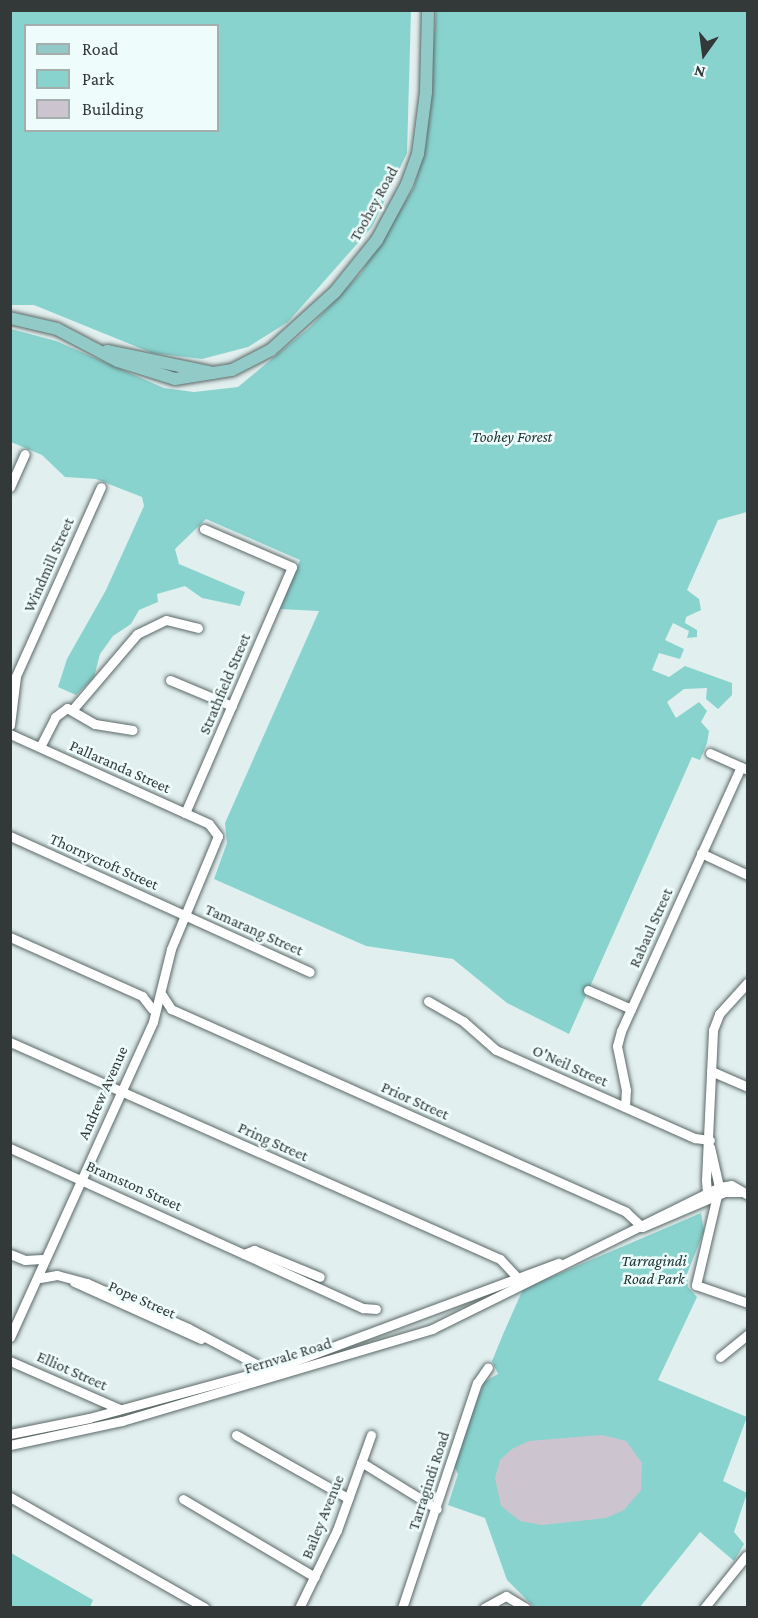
<!DOCTYPE html>
<style>
body{margin:0}
#map{position:relative;width:758px;height:1618px;overflow:hidden;background:#e1efee;font-family:"Crimson Pro",serif}
div>[style]{position:absolute}
.green>*{inset:0;background:#89d3cf}
.building>*{inset:0;background:#ccc5cf}
.roads{filter:drop-shadow(0 0 2px #5b6867) drop-shadow(0 0 2px #5b6867)}
.minor>*{height:9px;margin:-4.5px;padding:0 4.5px;transform-origin:4.5px;border-radius:4.5px;background:#fff}
.major>*{height:12px;margin:-6px;padding:0 6px;transform-origin:6px;border-radius:6px;background:#92cac8}
span{translate:-50% -50%;white-space:nowrap;text-align:center;line-height:1.15;-webkit-text-stroke:5px #eefcfb;paint-order:stroke}
.street-label{font-size:16px;color:#333938}
.park-label{font-size:16px;color:#1a302f;font-style:italic}
.frame{position:absolute;inset:0;border:12px solid #333938;pointer-events:none}
.legend{position:absolute;left:24px;top:24px;width:195px;height:108px;box-sizing:border-box;background:#eefcfb;border:2px solid #a3aead;margin:0;padding:8px 10px;list-style:none;font-size:18px;color:#333938}
.legend li{display:flex;align-items:center;gap:12px;height:30px}
.legend b{width:30px;border:2px solid #a3aead}
.north{position:absolute;left:674px;top:24px;width:60px;height:60px;-webkit-text-stroke:4px #eefcfb;paint-order:stroke;rotate:194deg;font-size:16px;font-weight:700;line-height:24px;text-align:center;color:#333938}
.north::after{content:'';display:block;margin:auto;width:21px;height:27px;background:#333938;clip-path:polygon(50% 0,100% 100%,50% 72%,0 100%)}
</style>
<div id="map">
<div class="green">
<i style="clip-path:polygon(evenodd,11px 10px,411px 11px,407px 153px,372px 227px,288px 322px,248px 347px,202px 359px,152px 353px,34px 305px,11px 305px,11px 10px,26px 26px,218px 26px,218px 130px,26px 130px,26px 26px)"></i>
<i style="clip-path:polygon(436px 11px,747px 11px,747px 512px,718px 520px,687px 590px,699px 599px,701px 610px,686px 617px,685px 623px,697px 630px,697px 637px,687px 638px,689px 631px,673px 623px,665px 640px,684px 649px,680px 659px,659px 653px,652px 670px,669px 677px,685px 666px,732px 683px,732px 695px,718px 709px,706px 699px,707px 688px,684px 689px,667px 702px,676px 718px,699px 702px,707px 711px,701px 722px,709px 731px,707px 743px,700px 760px,692px 757px,569px 1034px,507px 1003px,453px 959px,366px 946px,214px 879px,227px 843px,225px 823px,319px 611px,280px 609px,300px 560px,206px 519px,175px 549px,179px 564px,245px 592px,240px 606px,202px 598px,185px 586px,157px 594px,158px 602px,139px 610px,131px 624px,113px 636px,100px 654px,94px 677px,76px 695px,58px 687px,67px 659px,106px 590px,144px 506px,142px 497px,96px 479px,65px 477px,42px 455px,11px 442px,11px 329px,56px 341px,164px 388px,194px 392px,238px 387px,309px 328px,361px 273px,414px 188px,426px 143px)"></i>
<i style="clip-path:polygon(701px 1213px,704px 1231px,687px 1274px,688px 1287px,697px 1297px,658px 1380px,747px 1417px,723px 1481px,747px 1493px,734px 1532px,744px 1544px,734px 1561px,700px 1532px,640px 1607px,534px 1607px,507px 1580px,485px 1518px,448px 1505px,458px 1474px,453px 1464px,484px 1382px,498px 1374px,492px 1361px,504px 1332px,523px 1289px)"></i>
<i style="clip-path:polygon(11px 1553px,93px 1600px,90px 1607px,11px 1607px)"></i>
</div>
<div class="building">
<i style="clip-path:polygon(602px 1435px,626px 1441px,642px 1463px,641px 1490px,624px 1510px,606px 1518px,542px 1525px,520px 1521px,501px 1506px,495px 1478px,500px 1460px,512px 1449px,529px 1441px)"></i>
</div>
<div class="roads">
<div class="minor">
<i style="left:10px;top:487px;width:36px;rotate:-66deg"></i>
<i style="left:170px;top:680px;width:67px;rotate:22.8deg"></i>
<i style="left:73px;top:709px;width:99px;rotate:-49.5deg"></i>
<i style="left:137px;top:634px;width:32px;rotate:-26deg"></i>
<i style="left:166px;top:620px;width:33px;rotate:14deg"></i>
<i style="left:10px;top:725px;width:49px;rotate:-83deg"></i>
<i style="left:16px;top:676px;width:207px;rotate:-65.8deg"></i>
<i style="left:10px;top:734px;width:218px;rotate:24.3deg"></i>
<i style="left:209px;top:824px;width:15px;rotate:53deg"></i>
<i style="left:218px;top:836px;width:122px;rotate:112.6deg"></i>
<i style="left:171px;top:949px;width:75px;rotate:103.9deg"></i>
<i style="left:153px;top:1022px;width:346px;rotate:114.4deg"></i>
<i style="left:40px;top:747px;width:34px;rotate:-63deg"></i>
<i style="left:55px;top:717px;width:15px;rotate:-37deg"></i>
<i style="left:67px;top:708px;width:32px;rotate:30deg"></i>
<i style="left:95px;top:724px;width:38px;rotate:9deg"></i>
<i style="left:710px;top:753px;width:42px;rotate:24.1deg"></i>
<i style="left:185px;top:813px;width:268px;rotate:-66.5deg"></i>
<i style="left:292px;top:567px;width:96px;rotate:-156.6deg"></i>
<i style="left:10px;top:836px;width:329px;rotate:24.4deg"></i>
<i style="left:701px;top:853px;width:52px;rotate:25.1deg"></i>
<i style="left:10px;top:937px;width:145px;rotate:24.1deg"></i>
<i style="left:142px;top:996px;width:16px;rotate:52deg"></i>
<i style="left:588px;top:990px;width:47px;rotate:23.8deg"></i>
<i style="left:162px;top:995px;width:17px;rotate:57deg"></i>
<i style="left:171px;top:1009px;width:498px;rotate:24deg"></i>
<i style="left:626px;top:1212px;width:22px;rotate:43deg"></i>
<i style="left:428px;top:1001px;width:40px;rotate:29.7deg"></i>
<i style="left:463px;top:1021px;width:44px;rotate:41.3deg"></i>
<i style="left:496px;top:1050px;width:218px;rotate:23.9deg"></i>
<i style="left:695px;top:1138px;width:15px;rotate:8deg"></i>
<i style="left:10px;top:1042px;width:536px;rotate:23.89deg"></i>
<i style="left:500px;top:1259px;width:25px;rotate:47deg"></i>
<i style="left:711px;top:1071px;width:40px;rotate:23.4deg"></i>
<i style="left:625px;top:1107px;width:17px;rotate:-87deg"></i>
<i style="left:626px;top:1090px;width:45px;rotate:-101.6deg"></i>
<i style="left:617px;top:1046px;width:16px;rotate:-75deg"></i>
<i style="left:621px;top:1031px;width:290px;rotate:-65.6deg"></i>
<i style="left:710px;top:1147px;width:41px;rotate:77.3deg"></i>
<i style="left:719px;top:1187px;width:101px;rotate:103.2deg"></i>
<i style="left:696px;top:1285px;width:55px;rotate:19.1deg"></i>
<i style="left:10px;top:1148px;width:388px;rotate:24.4deg"></i>
<i style="left:363px;top:1308px;width:13px;rotate:4deg"></i>
<i style="left:714px;top:1197px;width:9px;rotate:-144deg"></i>
<i style="left:707px;top:1192px;width:12px;rotate:-95deg"></i>
<i style="left:706px;top:1180px;width:150px;rotate:-87.3deg"></i>
<i style="left:713px;top:1030px;width:17px;rotate:-69deg"></i>
<i style="left:719px;top:1014px;width:43px;rotate:-47.8deg"></i>
<i style="left:642px;top:1227px;width:90px;rotate:-22.9deg"></i>
<i style="left:725px;top:1192px;width:16px"></i>
<i style="left:10px;top:1254px;width:16px;rotate:22deg"></i>
<i style="left:25px;top:1260px;width:17px;rotate:-3deg"></i>
<i style="left:244px;top:1254px;width:11px;rotate:-22deg"></i>
<i style="left:254px;top:1250px;width:71px;rotate:22.2deg"></i>
<i style="left:40px;top:1278px;width:17px;rotate:-10deg"></i>
<i style="left:57px;top:1275px;width:31px;rotate:15deg"></i>
<i style="left:87px;top:1283px;width:111px;rotate:24deg"></i>
<i style="left:188px;top:1328px;width:77px;rotate:27.9deg"></i>
<i style="left:256px;top:1364px;width:12px;rotate:55deg"></i>
<i style="left:74px;top:1282px;width:139px;rotate:24.2deg"></i>
<i style="left:720px;top:1357px;width:36px;rotate:-39deg"></i>
<i style="left:10px;top:1361px;width:120px;rotate:23.6deg"></i>
<i style="left:10px;top:1434px;width:81px;rotate:-11.4deg"></i>
<i style="left:89px;top:1418px;width:202px;rotate:-15.2deg"></i>
<i style="left:284px;top:1365px;width:293px;rotate:-20.4deg"></i>
<i style="left:236px;top:1435px;width:129px;rotate:29.4deg"></i>
<i style="left:10px;top:1445px;width:115px;rotate:-12.1deg"></i>
<i style="left:122px;top:1421px;width:323px;rotate:-16.5deg"></i>
<i style="left:432px;top:1329px;width:320px;rotate:-26.3deg"></i>
<i style="left:719px;top:1187px;width:12px;rotate:-9deg"></i>
<i style="left:731px;top:1185px;width:20px;rotate:30deg"></i>
<i style="left:361px;top:1462px;width:89px;rotate:31.7deg"></i>
<i style="left:10px;top:1497px;width:224px;rotate:29.6deg"></i>
<i style="left:183px;top:1499px;width:153px;rotate:30.6deg"></i>
<i style="left:299px;top:1608px;width:87px;rotate:-64deg"></i>
<i style="left:337px;top:1530px;width:101px;rotate:-70.3deg"></i>
<i style="left:402px;top:1608px;width:237px;rotate:-71.6deg"></i>
<i style="left:477px;top:1383px;width:19px;rotate:-55deg"></i>
<i style="left:484px;top:1608px;width:25px;rotate:-29deg"></i>
<i style="left:506px;top:1596px;width:23px;rotate:31deg"></i>
<i style="left:704px;top:1608px;width:67px;rotate:-51.1deg"></i>
</div>
<div class="major">
<i style="left:10px;top:318px;width:48px;rotate:13.2deg"></i>
<i style="left:57px;top:329px;width:69px;rotate:27.7deg"></i>
<i style="left:118px;top:361px;width:60px;rotate:17.5deg"></i>
<i style="left:175px;top:379px;width:58px;rotate:-9deg"></i>
<i style="left:232px;top:370px;width:44px;rotate:-27.1deg"></i>
<i style="left:271px;top:350px;width:86px;rotate:-42.2deg"></i>
<i style="left:335px;top:292px;width:67px;rotate:-51.1deg"></i>
<i style="left:377px;top:240px;width:64px;rotate:-61.8deg"></i>
<i style="left:407px;top:184px;width:32px;rotate:-70deg"></i>
<i style="left:418px;top:154px;width:63px;rotate:-82.6deg"></i>
<i style="left:426px;top:92px;width:82px;rotate:-88.6deg"></i>
<i style="left:107px;top:351px;width:108px;rotate:11.7deg"></i>
</div>
</div>
<div class="street-label">
<span style="left:374px;top:204px;rotate:-61deg">Toohey Road</span>
<span style="left:49px;top:565px;rotate:-66deg">Windmill Street</span>
<span style="left:225px;top:684px;rotate:-67deg">Strathfield Street</span>
<span style="left:120px;top:767px;rotate:24deg">Pallaranda Street</span>
<span style="left:104px;top:862px;rotate:24deg">Thornycroft Street</span>
<span style="left:651px;top:928px;rotate:-66deg">Rabaul Street</span>
<span style="left:254px;top:930px;rotate:24deg">Tamarang Street</span>
<span style="left:570px;top:1066px;rotate:24deg">O'Neil Street</span>
<span style="left:103px;top:1093px;rotate:-66deg">Andrew Avenue</span>
<span style="left:415px;top:1101px;rotate:24deg">Prior Street</span>
<span style="left:273px;top:1142px;rotate:24deg">Pring Street</span>
<span style="left:134px;top:1186px;rotate:24deg">Bramston Street</span>
<span style="left:142px;top:1300px;rotate:24deg">Pope Street</span>
<span style="left:288px;top:1356px;rotate:-17deg">Fernvale Road</span>
<span style="left:72px;top:1371px;rotate:24deg">Elliot Street</span>
<span style="left:429px;top:1481px;rotate:-72deg">Tarragindi Road</span>
<span style="left:323px;top:1517px;rotate:-68deg">Bailey Avenue</span>
</div>
<div class="park-label">
<span style="left:512px;top:437px">Toohey Forest</span>
<span style="left:654px;top:1270px">Tarragindi<br>Road Park</span>
</div>
<div class="frame"></div>
<ul class="legend">
<li><b style="height:8px;background:#92cac8"></b>Road</li>
<li><b style="height:16px;background:#89d3cf"></b>Park</li>
<li><b style="height:16px;background:#ccc5cf"></b>Building</li>
</ul>
<div class="north">N</div>
</div>
